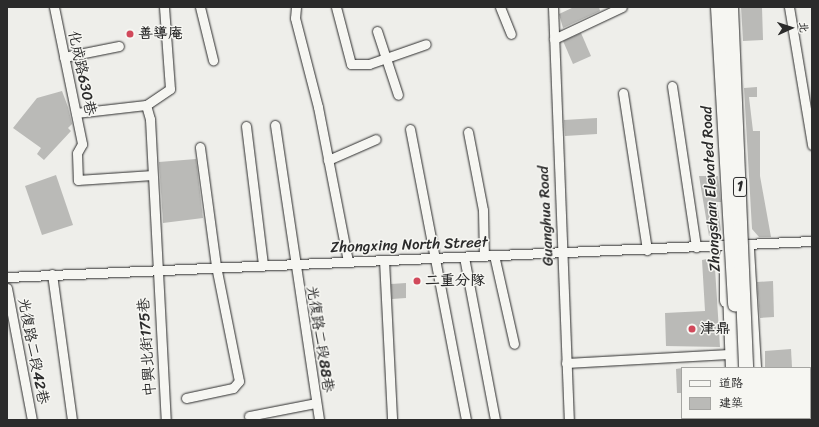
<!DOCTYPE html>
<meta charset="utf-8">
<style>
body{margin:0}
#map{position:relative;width:819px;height:427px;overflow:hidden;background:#eeeeea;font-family:Sriracha,"LXGW WenKai TC",sans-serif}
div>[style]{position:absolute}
.building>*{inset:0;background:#babab7}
.roads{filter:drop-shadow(0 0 1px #2b2b2b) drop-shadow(0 0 1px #2b2b2b)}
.minor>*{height:9px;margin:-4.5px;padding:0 4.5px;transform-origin:4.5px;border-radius:4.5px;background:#f6f6f2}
.major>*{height:12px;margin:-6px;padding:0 6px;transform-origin:6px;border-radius:6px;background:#f6f6f2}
.highway>*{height:14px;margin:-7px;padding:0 7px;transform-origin:7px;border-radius:7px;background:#f6f6f2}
.bridges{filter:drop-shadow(0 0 1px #2b2b2b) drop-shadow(0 0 1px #2b2b2b)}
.highway-bridge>*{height:14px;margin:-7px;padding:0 7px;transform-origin:7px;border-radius:7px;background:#f6f6f2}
.dots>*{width:11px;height:11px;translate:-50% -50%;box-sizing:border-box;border:2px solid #f6f6f2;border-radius:50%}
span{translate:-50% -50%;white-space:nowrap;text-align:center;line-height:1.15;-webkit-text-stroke:3px #f6f6f2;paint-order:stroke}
.shield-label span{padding:1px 3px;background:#f6f6f2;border:1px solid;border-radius:3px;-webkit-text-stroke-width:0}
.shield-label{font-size:14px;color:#2b2b2b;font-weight:700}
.poi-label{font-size:15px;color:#2b2b2b;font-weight:700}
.left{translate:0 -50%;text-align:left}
.street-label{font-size:15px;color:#2b2b2b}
.frame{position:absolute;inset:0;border:8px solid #2b2b2b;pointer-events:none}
.legend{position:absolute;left:681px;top:367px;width:130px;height:52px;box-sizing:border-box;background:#f6f6f2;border:1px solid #a5a5a2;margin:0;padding:5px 7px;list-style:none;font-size:12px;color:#2b2b2b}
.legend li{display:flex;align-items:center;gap:8px;height:20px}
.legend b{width:20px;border:1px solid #a5a5a2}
.north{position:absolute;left:771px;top:8px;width:40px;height:40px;-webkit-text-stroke:3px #f6f6f2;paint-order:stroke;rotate:87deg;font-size:11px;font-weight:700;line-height:16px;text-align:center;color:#2b2b2b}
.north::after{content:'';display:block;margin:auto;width:14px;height:18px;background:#2b2b2b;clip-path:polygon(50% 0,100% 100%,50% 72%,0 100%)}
</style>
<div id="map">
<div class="building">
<i style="clip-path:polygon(574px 7px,599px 7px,600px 11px,563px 28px,559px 14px)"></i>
<i style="clip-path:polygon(741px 7px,762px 7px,763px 40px,743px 41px)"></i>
<i style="clip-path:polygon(581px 33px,591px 56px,573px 64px,563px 41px)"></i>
<i style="clip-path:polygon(757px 87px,757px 97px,749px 97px,753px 131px,760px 131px,760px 176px,771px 237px,759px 237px,752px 229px,744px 88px)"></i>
<i style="clip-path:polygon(62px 91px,68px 107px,72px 124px,68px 128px,71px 131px,44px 160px,37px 154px,41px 148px,13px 128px,37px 98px)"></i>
<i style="clip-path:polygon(597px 118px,597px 134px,565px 136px,564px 120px)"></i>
<i style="clip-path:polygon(196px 159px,203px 218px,163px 223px,159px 162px)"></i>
<i style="clip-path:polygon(56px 175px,73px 225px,42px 235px,25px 186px)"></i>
<i style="clip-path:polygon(699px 176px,718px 176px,721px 202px,717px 202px,721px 230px,716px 235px,709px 236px)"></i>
<i style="clip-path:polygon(707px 259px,708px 268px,715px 268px,720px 347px,666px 346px,665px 313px,705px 311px,702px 260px)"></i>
<i style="clip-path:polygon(773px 281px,774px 317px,760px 318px,757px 282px)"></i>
<i style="clip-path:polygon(406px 283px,406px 298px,392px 299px,391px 284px)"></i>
<i style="clip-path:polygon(791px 349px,792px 367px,765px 368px,765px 351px)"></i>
<i style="clip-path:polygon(682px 368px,682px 393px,677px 393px,676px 369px)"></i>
</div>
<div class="roads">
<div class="minor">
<i style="left:54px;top:7px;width:140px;rotate:78.4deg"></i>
<i style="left:82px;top:144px;width:10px;rotate:119deg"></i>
<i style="left:77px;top:153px;width:27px;rotate:88deg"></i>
<i style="left:78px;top:180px;width:74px;rotate:-3.9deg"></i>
<i style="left:164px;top:7px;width:82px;rotate:85.8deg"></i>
<i style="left:170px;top:89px;width:29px;rotate:146deg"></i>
<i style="left:146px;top:105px;width:15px;rotate:74deg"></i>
<i style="left:150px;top:119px;width:301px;rotate:87deg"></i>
<i style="left:200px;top:7px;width:55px;rotate:76.2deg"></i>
<i style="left:296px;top:7px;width:11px;rotate:95deg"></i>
<i style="left:295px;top:18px;width:92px;rotate:75.5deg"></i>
<i style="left:318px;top:107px;width:157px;rotate:79deg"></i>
<i style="left:336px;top:7px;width:59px;rotate:75.3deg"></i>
<i style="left:351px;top:64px;width:18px"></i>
<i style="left:369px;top:64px;width:60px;rotate:-19.3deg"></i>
<i style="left:500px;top:7px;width:29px;rotate:68deg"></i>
<i style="left:553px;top:7px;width:413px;rotate:87.8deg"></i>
<i style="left:789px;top:7px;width:140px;rotate:80.5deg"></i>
<i style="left:377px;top:31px;width:67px;rotate:71.8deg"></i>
<i style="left:554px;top:39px;width:75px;rotate:-25.2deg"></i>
<i style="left:64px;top:57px;width:56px;rotate:-11.3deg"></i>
<i style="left:672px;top:86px;width:163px;rotate:81.5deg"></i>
<i style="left:623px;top:93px;width:159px;rotate:81.3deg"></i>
<i style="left:76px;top:113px;width:70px;rotate:-6.5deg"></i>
<i style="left:275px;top:125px;width:298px;rotate:81.5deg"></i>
<i style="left:246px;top:126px;width:139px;rotate:83deg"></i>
<i style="left:410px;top:129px;width:296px;rotate:79.1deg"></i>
<i style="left:468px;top:132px;width:79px;rotate:79.1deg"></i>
<i style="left:483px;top:210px;width:46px;rotate:88.8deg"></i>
<i style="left:328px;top:160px;width:52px;rotate:-23.6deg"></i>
<i style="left:494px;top:255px;width:91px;rotate:77.3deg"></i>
<i style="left:464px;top:257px;width:166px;rotate:79.2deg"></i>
<i style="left:384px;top:260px;width:160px;rotate:87.1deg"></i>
<i style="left:52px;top:274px;width:147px;rotate:82.2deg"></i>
<i style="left:7px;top:277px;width:806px;rotate:-2.56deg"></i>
<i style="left:7px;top:288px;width:134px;rotate:79.3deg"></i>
<i style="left:566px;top:363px;width:163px;rotate:-3.2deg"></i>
<i style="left:186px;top:398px;width:48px;rotate:-12deg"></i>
<i style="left:233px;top:388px;width:9px;rotate:-49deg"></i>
<i style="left:239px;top:381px;width:117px;rotate:-101.3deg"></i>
<i style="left:216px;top:266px;width:120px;rotate:-97.7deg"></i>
<i style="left:249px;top:416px;width:68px;rotate:-11deg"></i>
<i style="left:779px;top:418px;width:2px;rotate:90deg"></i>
</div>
<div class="major">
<i style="left:748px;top:249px;width:119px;rotate:86.6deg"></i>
<i style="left:726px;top:255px;width:46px;rotate:90deg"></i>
<i style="left:732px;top:418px;width:2px;rotate:90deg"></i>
</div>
<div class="highway">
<i style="left:730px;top:291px;width:77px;rotate:87.8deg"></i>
<i style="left:741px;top:418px;width:2px;rotate:90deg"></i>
<i style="left:754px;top:418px;width:2px;rotate:90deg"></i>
</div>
</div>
<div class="bridges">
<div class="highway-bridge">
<i style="left:718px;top:7px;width:298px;rotate:86.7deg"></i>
<i style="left:731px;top:7px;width:361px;rotate:87.6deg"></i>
</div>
</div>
<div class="dots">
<i style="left:130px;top:34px;background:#d1495b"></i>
<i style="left:417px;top:281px;background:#d1495b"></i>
<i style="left:692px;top:329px;background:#d1495b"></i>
</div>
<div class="shield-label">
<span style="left:740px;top:187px">1</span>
</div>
<div class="poi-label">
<span class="left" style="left:138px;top:34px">善導庵</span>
<span class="left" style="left:425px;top:281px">二重分隊</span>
<span class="left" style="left:700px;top:329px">津鼎</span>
</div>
<div class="street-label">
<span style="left:82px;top:73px;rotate:78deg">化成路630巷</span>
<span style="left:711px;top:189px;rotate:-93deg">Zhongshan Elevated Road</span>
<span style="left:546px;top:216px;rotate:-93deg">Guanghua Road</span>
<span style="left:409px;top:245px;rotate:-2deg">Zhongxing North Street</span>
<span style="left:320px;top:339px;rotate:81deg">光復路二段88巷</span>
<span style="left:147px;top:347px;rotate:-94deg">中興北街175巷</span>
<span style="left:33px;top:351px;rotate:79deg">光復路二段42巷</span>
</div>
<div class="frame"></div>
<ul class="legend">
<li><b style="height:5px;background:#f6f6f2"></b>道路</li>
<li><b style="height:11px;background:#babab7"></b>建築</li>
</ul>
<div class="north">北</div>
</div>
